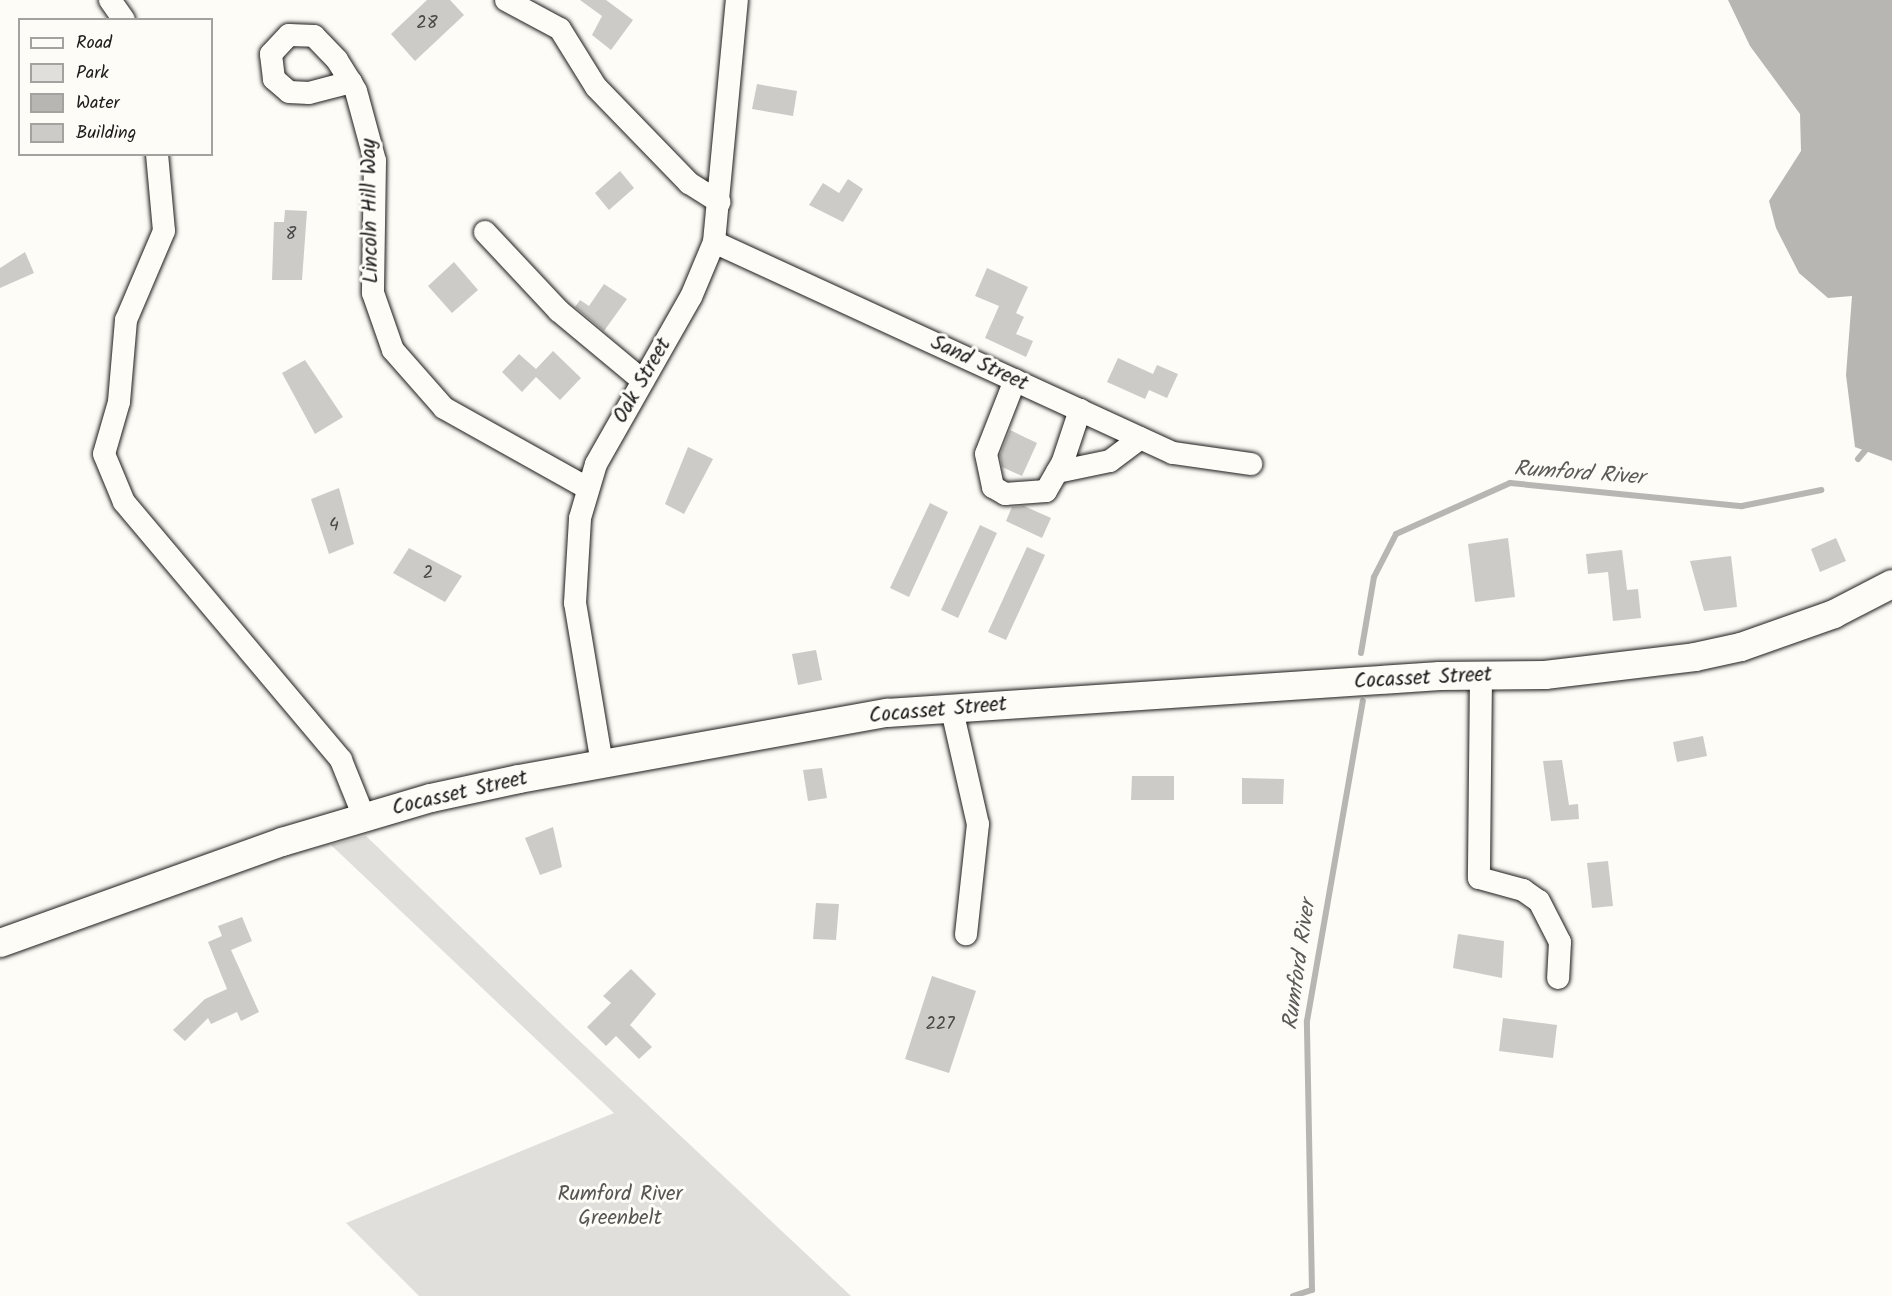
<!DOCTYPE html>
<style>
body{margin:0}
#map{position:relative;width:1892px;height:1296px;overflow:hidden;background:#fdfcf7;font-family:Kalam,sans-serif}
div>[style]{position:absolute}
.green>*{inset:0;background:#e0dfdb}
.water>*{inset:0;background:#b7b6b2}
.stream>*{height:6px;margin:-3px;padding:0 3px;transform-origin:3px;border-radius:3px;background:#b7b6b2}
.building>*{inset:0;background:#cccbc8}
.roads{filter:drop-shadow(0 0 2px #1c1c1c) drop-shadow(0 0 2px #1c1c1c)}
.minor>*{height:22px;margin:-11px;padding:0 11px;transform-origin:11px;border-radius:11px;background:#fdfcf7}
.major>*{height:28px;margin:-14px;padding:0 14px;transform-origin:14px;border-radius:14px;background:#fdfcf7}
span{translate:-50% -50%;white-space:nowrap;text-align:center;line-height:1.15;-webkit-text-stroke:6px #fdfcf7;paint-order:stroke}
.number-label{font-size:18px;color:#484847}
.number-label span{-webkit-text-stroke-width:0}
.street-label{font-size:21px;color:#1c1c1c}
.park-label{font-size:21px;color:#575655}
.water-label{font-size:22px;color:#5a5a58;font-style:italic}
.legend{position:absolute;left:18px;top:18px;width:195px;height:138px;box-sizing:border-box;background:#fdfcf7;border:2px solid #a3a29f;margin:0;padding:8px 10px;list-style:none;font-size:18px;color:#1c1c1c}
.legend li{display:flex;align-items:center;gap:12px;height:30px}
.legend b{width:30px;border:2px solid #a3a29f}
</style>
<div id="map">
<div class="green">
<i style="clip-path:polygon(366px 836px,570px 1032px,851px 1296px,419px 1296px,346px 1223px,614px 1113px,331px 845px)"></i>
</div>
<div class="water">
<i style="clip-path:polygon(1728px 0,1892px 0,1892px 461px,1855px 447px,1846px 375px,1852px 296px,1828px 298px,1799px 273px,1776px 228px,1769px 201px,1801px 151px,1800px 114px,1750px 46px)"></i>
</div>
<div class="stream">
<i style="left:1858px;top:459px;width:16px;rotate:-50deg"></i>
<i style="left:1361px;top:653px;width:77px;rotate:-80.3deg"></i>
<i style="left:1374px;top:577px;width:48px;rotate:-62.9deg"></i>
<i style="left:1396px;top:534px;width:125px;rotate:-24.1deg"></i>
<i style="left:1510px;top:483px;width:233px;rotate:5.7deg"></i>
<i style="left:1742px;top:506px;width:81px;rotate:-11.4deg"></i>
<i style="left:1293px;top:1296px;width:20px;rotate:-18deg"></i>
<i style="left:1312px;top:1290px;width:269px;rotate:-91.1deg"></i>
<i style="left:1307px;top:1021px;width:325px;rotate:-80.1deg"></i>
</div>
<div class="building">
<i style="clip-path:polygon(427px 0,450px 0,464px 15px,415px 61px,391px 34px)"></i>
<i style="clip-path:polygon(580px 0,606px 0,633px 20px,611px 50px,592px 35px,602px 16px)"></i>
<i style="clip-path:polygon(757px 84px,797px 91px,793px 116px,752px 109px)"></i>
<i style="clip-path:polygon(620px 171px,634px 188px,609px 210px,595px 193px)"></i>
<i style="clip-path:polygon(848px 179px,863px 189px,843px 222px,809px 205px,823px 183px,839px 193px)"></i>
<i style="clip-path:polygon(285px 210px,307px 211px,302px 280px,272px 280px,274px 222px,284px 222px)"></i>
<i style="clip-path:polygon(25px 252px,34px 273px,0 288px,0 268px)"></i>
<i style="clip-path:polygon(454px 262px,478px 290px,452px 313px,428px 286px)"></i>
<i style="clip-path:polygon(987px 268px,1028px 287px,1016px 313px,1024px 317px,1016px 334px,1033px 341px,1026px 357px,985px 338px,999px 306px,975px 296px)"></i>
<i style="clip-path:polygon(604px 284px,627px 299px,604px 331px,575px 307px,580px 300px,589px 306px)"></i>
<i style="clip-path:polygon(553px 351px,581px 378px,560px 400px,536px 377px,522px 392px,502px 372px,519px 354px,536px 369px)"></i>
<i style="clip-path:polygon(1118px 358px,1153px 374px,1157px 365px,1178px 374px,1167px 398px,1149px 390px,1145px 399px,1107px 382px)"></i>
<i style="clip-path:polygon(305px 360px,343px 417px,315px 434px,282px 373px)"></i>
<i style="clip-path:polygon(1010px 430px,1037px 443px,1022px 476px,1002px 467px,1000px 455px)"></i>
<i style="clip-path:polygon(688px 447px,713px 459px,684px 514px,665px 504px)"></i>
<i style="clip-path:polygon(339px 488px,354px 544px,329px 554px,311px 499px)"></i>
<i style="clip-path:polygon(930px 503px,948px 512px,909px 597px,890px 588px)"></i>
<i style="clip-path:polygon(1024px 506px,1051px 518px,1042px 538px,1006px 521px,1012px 507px)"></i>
<i style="clip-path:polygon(980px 525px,997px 533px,958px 618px,941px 610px)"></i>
<i style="clip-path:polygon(1508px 538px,1515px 597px,1475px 602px,1468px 544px)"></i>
<i style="clip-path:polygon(1836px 538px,1846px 561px,1820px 572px,1811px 549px)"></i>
<i style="clip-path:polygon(1027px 547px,1045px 555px,1006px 640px,988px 632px)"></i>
<i style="clip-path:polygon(409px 548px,462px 576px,445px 602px,393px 573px)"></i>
<i style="clip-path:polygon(1622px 550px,1627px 590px,1638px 589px,1641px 618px,1613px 621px,1608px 572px,1588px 574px,1586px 554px)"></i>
<i style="clip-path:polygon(1731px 556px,1737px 607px,1704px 611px,1690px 561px)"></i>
<i style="clip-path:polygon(816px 650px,822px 680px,798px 685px,792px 654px)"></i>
<i style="clip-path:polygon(1703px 736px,1707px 756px,1677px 762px,1673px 742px)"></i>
<i style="clip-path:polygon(1562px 760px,1569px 805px,1578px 804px,1579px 819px,1551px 821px,1543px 761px)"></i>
<i style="clip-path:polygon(822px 768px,827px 798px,808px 801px,803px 770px)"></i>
<i style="clip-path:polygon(1132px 776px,1174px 776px,1174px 800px,1131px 800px)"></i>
<i style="clip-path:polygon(1242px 778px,1284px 779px,1283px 804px,1242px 804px)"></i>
<i style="clip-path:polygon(553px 827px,562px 867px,540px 875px,525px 838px)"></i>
<i style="clip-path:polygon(1608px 861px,1613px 906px,1592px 908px,1587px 863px)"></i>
<i style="clip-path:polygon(816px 903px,839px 904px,836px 940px,813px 939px)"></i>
<i style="clip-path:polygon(242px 917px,252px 941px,231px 950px,259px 1012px,241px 1021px,237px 1012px,211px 1024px,208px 1018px,185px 1041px,173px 1030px,205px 999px,227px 989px,208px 942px,222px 936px,218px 926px)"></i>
<i style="clip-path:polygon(1458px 934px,1504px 941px,1502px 978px,1453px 968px)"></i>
<i style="clip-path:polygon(631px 969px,656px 994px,630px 1025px,652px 1047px,639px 1059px,616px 1036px,606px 1046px,587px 1027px,611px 1003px,603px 996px)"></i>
<i style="clip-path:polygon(932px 976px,976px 991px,949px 1073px,905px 1059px)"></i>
<i style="clip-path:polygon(1503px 1018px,1557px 1025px,1553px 1058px,1499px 1051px)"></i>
</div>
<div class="roads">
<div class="minor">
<i style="left:110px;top:0;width:24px;rotate:55deg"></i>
<i style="left:506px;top:0;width:61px;rotate:28.2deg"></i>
<i style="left:560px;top:29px;width:68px;rotate:58.2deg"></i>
<i style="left:596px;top:87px;width:134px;rotate:45.9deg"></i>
<i style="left:689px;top:183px;width:36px;rotate:32deg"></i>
<i style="left:351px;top:82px;width:43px;rotate:165.3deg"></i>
<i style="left:309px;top:93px;width:20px;rotate:-177deg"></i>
<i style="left:289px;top:92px;width:20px;rotate:-139deg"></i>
<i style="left:274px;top:79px;width:25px;rotate:-97deg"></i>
<i style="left:271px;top:54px;width:26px;rotate:-47deg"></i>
<i style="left:289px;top:35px;width:25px;rotate:2deg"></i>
<i style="left:314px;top:36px;width:33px;rotate:46deg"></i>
<i style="left:337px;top:60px;width:26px;rotate:58deg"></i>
<i style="left:351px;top:82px;width:10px;rotate:61deg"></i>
<i style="left:356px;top:91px;width:73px;rotate:74.8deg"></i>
<i style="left:375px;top:161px;width:132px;rotate:90.9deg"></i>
<i style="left:373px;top:293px;width:60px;rotate:70.7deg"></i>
<i style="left:393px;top:350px;width:77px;rotate:48.7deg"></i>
<i style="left:444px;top:408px;width:164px;rotate:29.2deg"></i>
<i style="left:157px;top:154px;width:77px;rotate:84.8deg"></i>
<i style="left:164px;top:231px;width:97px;rotate:113.1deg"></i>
<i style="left:126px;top:320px;width:82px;rotate:94.9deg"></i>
<i style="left:119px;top:402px;width:54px;rotate:106.1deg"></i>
<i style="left:104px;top:454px;width:52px;rotate:67.4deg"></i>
<i style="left:124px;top:502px;width:337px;rotate:49.9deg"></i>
<i style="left:341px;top:760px;width:61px;rotate:68deg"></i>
<i style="left:485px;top:232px;width:108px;rotate:46.9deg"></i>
<i style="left:559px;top:311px;width:109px;rotate:39.8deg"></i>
<i style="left:714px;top:242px;width:505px;rotate:24.69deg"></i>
<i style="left:1173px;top:453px;width:79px;rotate:8deg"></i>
<i style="left:1015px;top:380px;width:79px;rotate:111.4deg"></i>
<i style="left:986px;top:454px;width:34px;rotate:78deg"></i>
<i style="left:993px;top:487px;width:14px;rotate:30deg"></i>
<i style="left:1005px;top:494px;width:41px;rotate:-4.2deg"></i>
<i style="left:1046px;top:491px;width:34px;rotate:-60deg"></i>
<i style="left:1063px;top:461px;width:54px;rotate:-71.6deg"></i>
<i style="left:1057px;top:472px;width:54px;rotate:-11.7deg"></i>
<i style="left:1110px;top:461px;width:38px;rotate:-37deg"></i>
<i style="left:1481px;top:676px;width:202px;rotate:90.6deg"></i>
<i style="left:1479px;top:878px;width:46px;rotate:15.3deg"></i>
<i style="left:1523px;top:890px;width:19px;rotate:35deg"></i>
<i style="left:1539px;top:901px;width:46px;rotate:62.9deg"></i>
<i style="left:1560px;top:942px;width:36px;rotate:93deg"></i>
<i style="left:952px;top:710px;width:117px;rotate:77.2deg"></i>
<i style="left:978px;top:824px;width:111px;rotate:96.2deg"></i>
<i style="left:602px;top:764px;width:163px;rotate:-99.5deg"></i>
<i style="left:575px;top:603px;width:85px;rotate:-86.6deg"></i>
<i style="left:580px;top:518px;width:56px;rotate:-73.5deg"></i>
<i style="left:596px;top:464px;width:192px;rotate:-60.4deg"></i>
<i style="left:691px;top:297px;width:60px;rotate:-67.3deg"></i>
<i style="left:714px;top:242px;width:243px;rotate:-84.6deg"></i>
</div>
<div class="major">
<i style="left:0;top:943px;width:300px;rotate:-19.7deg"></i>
<i style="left:282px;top:842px;width:155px;rotate:-16.5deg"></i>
<i style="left:431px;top:798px;width:90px;rotate:-12.2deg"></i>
<i style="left:519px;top:779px;width:374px;rotate:-10.2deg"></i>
<i style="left:887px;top:713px;width:554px;rotate:-3.83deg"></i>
<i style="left:1440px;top:676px;width:105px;rotate:-0.5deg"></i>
<i style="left:1545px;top:675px;width:151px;rotate:-6.8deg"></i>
<i style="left:1695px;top:657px;width:47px;rotate:-12.3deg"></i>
<i style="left:1741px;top:647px;width:99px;rotate:-19.5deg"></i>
<i style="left:1834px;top:614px;width:65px;rotate:-27.3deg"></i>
</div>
</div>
<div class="number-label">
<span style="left:427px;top:24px">28</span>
<span style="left:291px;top:235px">8</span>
<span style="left:334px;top:526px">4</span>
<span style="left:428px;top:574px">2</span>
<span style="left:940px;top:1025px">227</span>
</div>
<div class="street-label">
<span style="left:371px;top:211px;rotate:-91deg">Lincoln Hill Way</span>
<span style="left:979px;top:364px;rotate:25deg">Sand Street</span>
<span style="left:643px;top:381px;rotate:-60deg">Oak Street</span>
<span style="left:1423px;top:679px;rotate:-3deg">Cocasset Street</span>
<span style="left:938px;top:711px;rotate:-5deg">Cocasset Street</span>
<span style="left:460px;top:794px;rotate:-13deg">Cocasset Street</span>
</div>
<div class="park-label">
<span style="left:620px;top:1207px">Rumford River<br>Greenbelt</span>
</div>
<div class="water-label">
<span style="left:1579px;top:474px;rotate:4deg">Rumford River</span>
<span style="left:1300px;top:965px;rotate:-82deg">Rumford River</span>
</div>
<ul class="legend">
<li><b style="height:8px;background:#fdfcf7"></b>Road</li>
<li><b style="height:16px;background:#e0dfdb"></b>Park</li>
<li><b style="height:16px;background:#b7b6b2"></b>Water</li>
<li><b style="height:16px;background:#cccbc8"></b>Building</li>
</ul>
</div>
